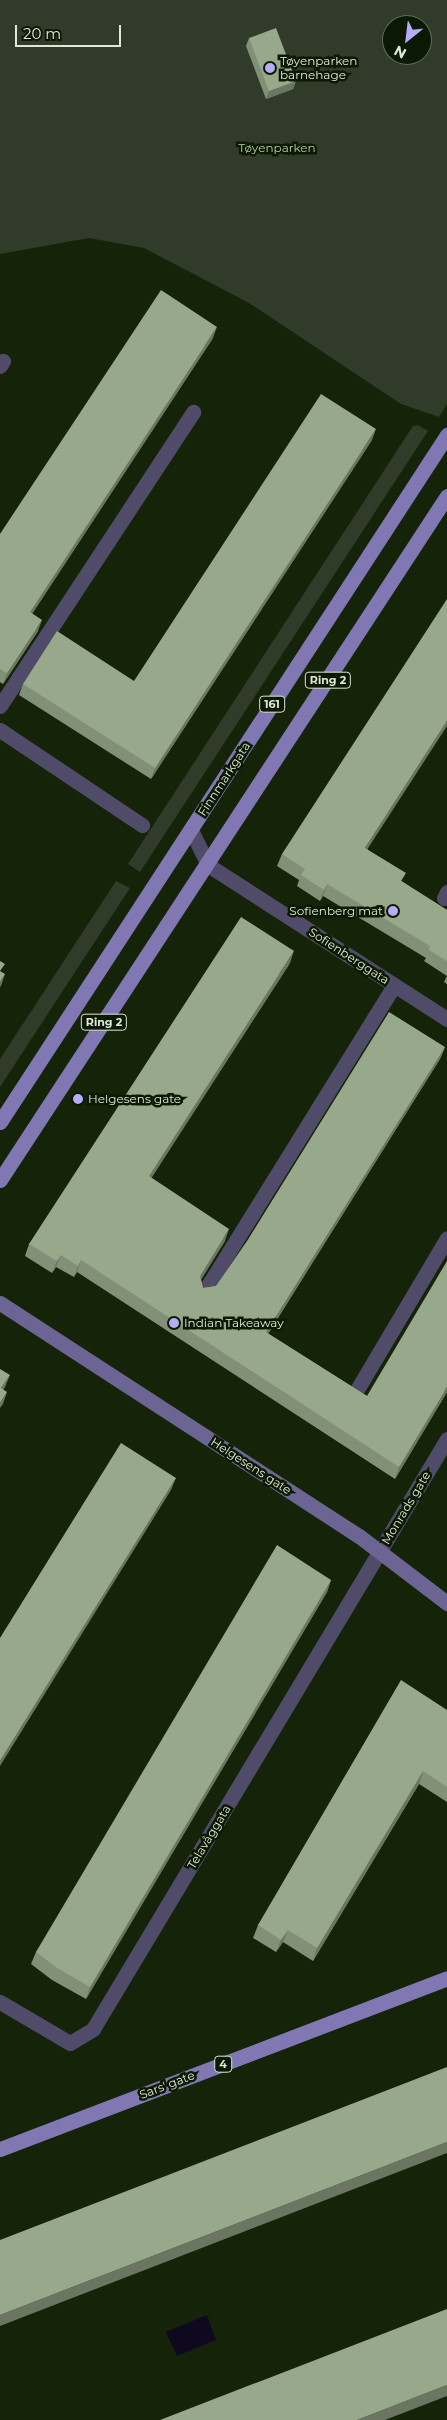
<!DOCTYPE html>
<meta charset="utf-8">
<style>
body{margin:0}
#map{position:relative;width:447px;height:2420px;overflow:hidden;background:#152309;font-family:Montserrat,sans-serif}
div>[style]{position:absolute}
.green>*{inset:0;background:#313b2a}
.water>*{inset:0;background:#0e091e}
.lane>*{height:15px;margin:-7.5px;padding:0 7.5px;transform-origin:7.5px;border-radius:7.5px;background:#504b68}
.street>*{height:15px;margin:-7.5px;padding:0 7.5px;transform-origin:7.5px;border-radius:7.5px;background:#504b68}
.secondary>*{height:15px;margin:-7.5px;padding:0 7.5px;transform-origin:7.5px;border-radius:7.5px;background:#6c6492}
.primary>*{height:15px;margin:-7.5px;padding:0 7.5px;transform-origin:7.5px;border-radius:7.5px;background:#8177b2}
.wall>*{inset:0;background:#829078}
.shaded-wall>*{inset:0;background:#6a7661}
.building>*{inset:0;background:#97a88b}
.dots>*{width:14px;height:14px;translate:-50% -50%;box-sizing:border-box;border:2px solid #0c1902;border-radius:50%}
span{translate:-50% -50%;white-space:nowrap;text-align:center;line-height:1.15;-webkit-text-stroke:5px #0c1902;paint-order:stroke}
.shield-label span{padding:1px 4px;background:#0c1902;border:1px solid;border-radius:4px;-webkit-text-stroke-width:0}
.shield-label{font-size:11px;color:#dee8d8;font-weight:700}
.poi-label{font-size:12px;color:#dee8d8}
.left{translate:0 -50%;text-align:left}
.right{translate:-100% -50%;text-align:right}
.park-label{font-size:12px;color:#afcc9b}
.street-label{font-size:12px;color:#dee8d8}
.north{position:absolute;left:382px;top:15px;width:50px;height:50px;box-sizing:border-box;background:#0c1902;border:1px solid #606c58;border-radius:50%;rotate:209deg;font-size:14px;font-weight:700;line-height:20px;text-align:center;color:#dee8d8}
.north::after{content:'';display:block;margin:auto;width:18px;height:22px;background:#b8abf7;clip-path:polygon(50% 0,100% 100%,50% 72%,0 100%)}
.scale{position:absolute;left:15px;top:25px;width:106px;height:22px;box-sizing:border-box;border:2px solid #dee8d8;border-top:0;padding-left:6px;font-size:15px;line-height:18px;white-space:nowrap;color:#dee8d8;-webkit-text-stroke:4px #0c1902;paint-order:stroke}
</style>
<div id="map">
<div class="green">
<i style="clip-path:polygon(evenodd,0 0,447px 0,447px 404px,439px 417px,401px 404px,249px 303px,144px 248px,89px 238px,0 254px,0 0,392px 25px,422px 25px,422px 55px,392px 55px,392px 25px)"></i>
<i style="clip-path:polygon(418px 425px,428px 431px,140px 872px,128px 864px,413px 426px)"></i>
<i style="clip-path:polygon(116px 881px,130px 888px,0 1087px,0 1059px)"></i>
</div>
<div class="water">
<i style="clip-path:polygon(207px 2315px,216px 2340px,177px 2356px,166px 2332px)"></i>
</div>
<div class="lane">
<i style="left:0;top:366px;width:6px;rotate:-59deg"></i>
<i style="left:0;top:706px;width:352px;rotate:-56.7deg"></i>
<i style="left:444px;top:898px;width:7px;rotate:-63deg"></i>
<i style="left:204px;top:1292px;width:361px;rotate:-58.2deg"></i>
<i style="left:358px;top:1388px;width:174px;rotate:-59.3deg"></i>
</div>
<div class="street">
<i style="left:0;top:730px;width:171px;rotate:33.8deg"></i>
<i style="left:191px;top:830px;width:39px;rotate:64deg"></i>
<i style="left:208px;top:865px;width:284px;rotate:32.8deg"></i>
<i style="left:0;top:2002px;width:81px;rotate:30.4deg"></i>
<i style="left:70px;top:2043px;width:27px;rotate:-31deg"></i>
<i style="left:93px;top:2029px;width:688px;rotate:-59.04deg"></i>
</div>
<div class="secondary">
<i style="left:0;top:1303px;width:428px;rotate:33deg"></i>
<i style="left:359px;top:1536px;width:111px;rotate:37.3deg"></i>
</div>
<div class="primary">
<i style="left:0;top:1122px;width:820px;rotate:-56.95deg"></i>
<i style="left:0;top:1180px;width:817px;rotate:-56.84deg"></i>
<i style="left:0;top:2149px;width:479px;rotate:-20.9deg"></i>
</div>
<div class="wall">
<i style="clip-path:polygon(249px 38px,296px 81px,293px 89px,266px 99px,246px 46px)"></i>
<i style="clip-path:polygon(213px 338px,32px 614px,38px 631px,3px 684px,0 682px,0 534px)"></i>
<i style="clip-path:polygon(372px 440px,151px 779px,19px 695px,23px 684px,134px 681px)"></i>
<i style="clip-path:polygon(367px 849px,403px 882px,447px 910px,447px 984px,444px 982px,447px 976px,424px 961px,426px 958px,323px 896px,320px 901px,297px 886px,299px 880px,277px 866px,282px 854px)"></i>
<i style="clip-path:polygon(290px 963px,151px 1178px,225px 1241px,201px 1279px,203px 1288px,216px 1286px,445px 1047px,440px 1059px,268px 1334px,367px 1396px,447px 1392px,395px 1479px,77px 1272px,74px 1277px,56px 1267px,52px 1273px,25px 1256px,29px 1244px)"></i>
<i style="clip-path:polygon(331px 1580px,327px 1592px,86px 1999px,52px 1980px,31px 1964px,36px 1952px)"></i>
<i style="clip-path:polygon(447px 1710px,447px 1802px,419px 1784px,313px 1961px,283px 1942px,276px 1952px,253px 1938px,258px 1925px)"></i>
</div>
<div class="shaded-wall">
<i style="clip-path:polygon(296px 81px,293px 89px,266px 99px,269px 91px)"></i>
<i style="clip-path:polygon(217px 327px,213px 338px,26px 623px,30px 612px)"></i>
<i style="clip-path:polygon(376px 429px,372px 440px,151px 779px,155px 768px)"></i>
<i style="clip-path:polygon(42px 620px,38px 631px,3px 684px,7px 673px)"></i>
<i style="clip-path:polygon(447px 721px,447px 726px,361px 859px,365px 848px)"></i>
<i style="clip-path:polygon(327px 884px,323px 896px,320px 901px,324px 890px)"></i>
<i style="clip-path:polygon(294px 951px,290px 963px,145px 1188px,149px 1176px)"></i>
<i style="clip-path:polygon(5px 974px,1px 986px,0 987px,0 982px)"></i>
<i style="clip-path:polygon(445px 1047px,440px 1059px,261px 1344px,266px 1332px)"></i>
<i style="clip-path:polygon(229px 1229px,225px 1241px,196px 1288px,200px 1276px)"></i>
<i style="clip-path:polygon(61px 1255px,56px 1267px,52px 1273px,57px 1261px)"></i>
<i style="clip-path:polygon(81px 1260px,77px 1272px,74px 1277px,78px 1266px)"></i>
<i style="clip-path:polygon(10px 1375px,5px 1387px,0 1395px,1px 1388px)"></i>
<i style="clip-path:polygon(447px 1387px,447px 1392px,395px 1479px,399px 1467px)"></i>
<i style="clip-path:polygon(7px 1392px,3px 1404px,0 1408px,0 1403px)"></i>
<i style="clip-path:polygon(176px 1478px,171px 1490px,0 1766px,0 1761px)"></i>
<i style="clip-path:polygon(331px 1580px,327px 1592px,86px 1999px,90px 1987px)"></i>
<i style="clip-path:polygon(423px 1771px,419px 1784px,313px 1961px,317px 1948px)"></i>
<i style="clip-path:polygon(288px 1930px,283px 1942px,276px 1952px,281px 1940px)"></i>
<i style="clip-path:polygon(447px 2142px,447px 2153px,0 2326px,0 2315px)"></i>
<i style="clip-path:polygon(447px 2385px,447px 2396px,385px 2420px,357px 2420px)"></i>
</div>
<div class="building">
<i style="clip-path:polygon(276px 28px,296px 81px,269px 91px,249px 38px)"></i>
<i style="clip-path:polygon(161px 290px,217px 327px,30px 612px,42px 620px,7px 673px,0 669px,0 534px)"></i>
<i style="clip-path:polygon(321px 394px,376px 429px,155px 768px,23px 684px,57px 631px,134px 681px)"></i>
<i style="clip-path:polygon(447px 599px,447px 721px,365px 848px,406px 873px,401px 881px,447px 910px,447px 961px,429px 950px,430px 946px,327px 884px,324px 890px,301px 875px,305px 869px,282px 854px)"></i>
<i style="clip-path:polygon(241px 917px,294px 951px,149px 1176px,229px 1229px,200px 1276px,203px 1288px,216px 1286px,247px 1241px,389px 1012px,445px 1047px,266px 1332px,367px 1396px,447px 1261px,447px 1387px,399px 1467px,81px 1260px,78px 1266px,61px 1255px,57px 1261px,29px 1244px)"></i>
<i style="clip-path:polygon(0 961px,5px 964px,0 971px,5px 974px,0 982px)"></i>
<i style="clip-path:polygon(0 1369px,10px 1375px,1px 1388px,7px 1392px,0 1403px)"></i>
<i style="clip-path:polygon(121px 1443px,176px 1478px,0 1761px,0 1638px)"></i>
<i style="clip-path:polygon(277px 1545px,331px 1580px,90px 1987px,57px 1968px,36px 1952px)"></i>
<i style="clip-path:polygon(401px 1680px,447px 1710px,447px 1787px,423px 1771px,317px 1948px,288px 1930px,281px 1940px,258px 1925px)"></i>
<i style="clip-path:polygon(447px 2067px,447px 2142px,0 2315px,0 2240px)"></i>
<i style="clip-path:polygon(447px 2309px,447px 2385px,357px 2420px,160px 2420px)"></i>
</div>
<div class="dots">
<i style="left:270px;top:68px;background:#b8abf7"></i>
<i style="left:393px;top:911px;background:#b8abf7"></i>
<i style="left:78px;top:1099px;background:#b8abf7"></i>
<i style="left:174px;top:1323px;background:#b8abf7"></i>
</div>
<div class="shield-label">
<span style="left:328px;top:680px">Ring 2</span>
<span style="left:272px;top:704px">161</span>
<span style="left:104px;top:1022px">Ring 2</span>
<span style="left:223px;top:2064px">4</span>
</div>
<div class="poi-label">
<span class="left" style="left:280px;top:68px">Tøyenparken<br>barnehage</span>
<span class="right" style="left:383px;top:911px">Sofienberg mat</span>
<span class="left" style="left:88px;top:1099px">Helgesens gate</span>
<span class="left" style="left:184px;top:1323px">Indian Takeaway</span>
</div>
<div class="park-label">
<span style="left:277px;top:148px">Tøyenparken</span>
</div>
<div class="street-label">
<span style="left:224px;top:779px;rotate:-57deg">Finnmarkgata</span>
<span style="left:349px;top:956px;rotate:33deg">Sofienberggata</span>
<span style="left:251px;top:1466px;rotate:33deg">Helgesens gate</span>
<span style="left:406px;top:1508px;rotate:-59deg">Monrads gate</span>
<span style="left:209px;top:1837px;rotate:-59deg">Telavåggata</span>
<span style="left:167px;top:2085px;rotate:-21deg">Sars' gate</span>
</div>
<div class="north">N</div>
<div class="scale">20 m</div>
</div>
